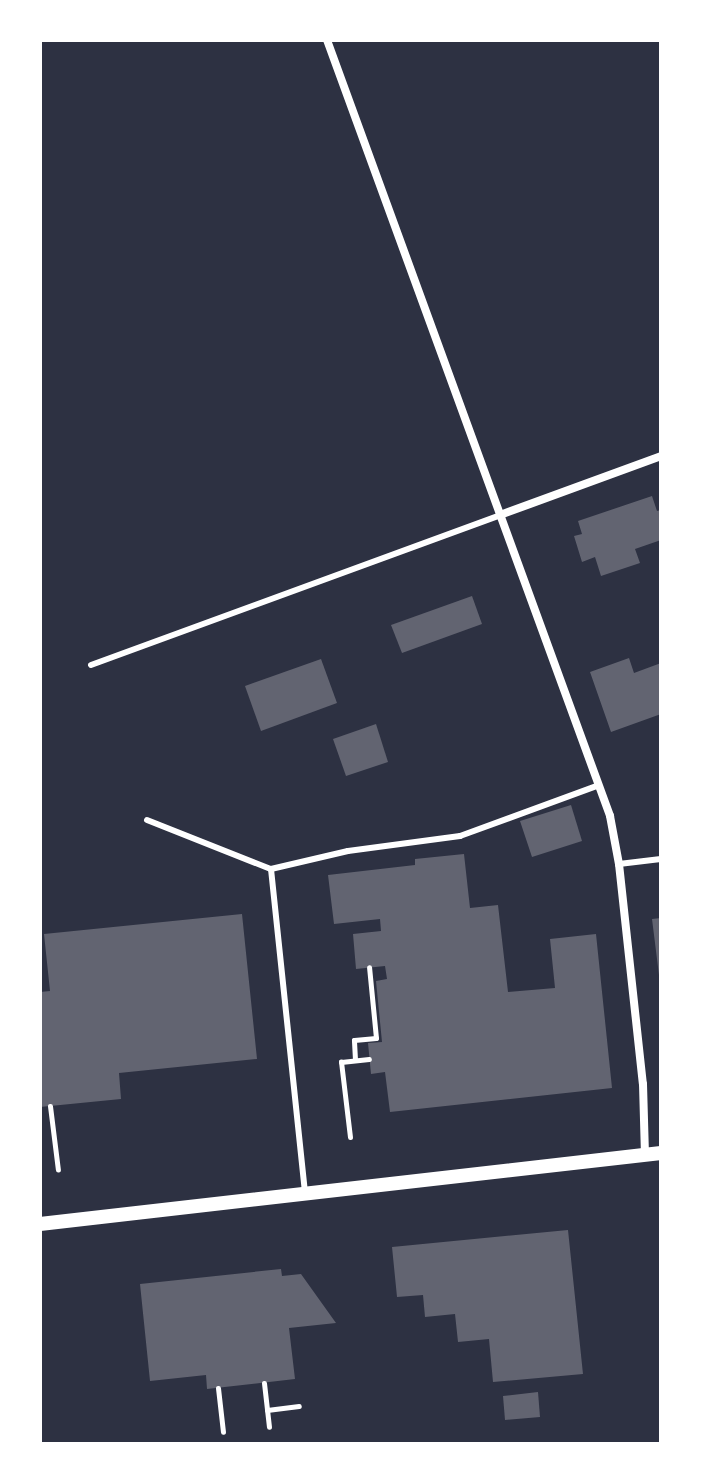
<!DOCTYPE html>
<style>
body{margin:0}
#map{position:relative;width:701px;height:1484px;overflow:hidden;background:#2d3142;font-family:"Titillium Web",sans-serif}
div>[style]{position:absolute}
.building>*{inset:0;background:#626471}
.path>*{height:5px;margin:-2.5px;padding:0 2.5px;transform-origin:2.5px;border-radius:2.5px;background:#fff}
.service>*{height:6px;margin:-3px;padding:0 3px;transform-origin:3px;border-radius:3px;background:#fff}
.minor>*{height:8px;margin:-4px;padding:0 4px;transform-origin:4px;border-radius:4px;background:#fff}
.tertiary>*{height:14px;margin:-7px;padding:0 7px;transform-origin:7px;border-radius:7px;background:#fff}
span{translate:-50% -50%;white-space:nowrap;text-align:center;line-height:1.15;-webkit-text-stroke:8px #fff;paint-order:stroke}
.frame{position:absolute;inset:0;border:42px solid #fff;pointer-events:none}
</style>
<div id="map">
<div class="building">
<i style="clip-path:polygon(652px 496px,657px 511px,661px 510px,661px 540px,635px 549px,640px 563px,601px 576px,595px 557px,582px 562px,574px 536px,582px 534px,578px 521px)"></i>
<i style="clip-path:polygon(472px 596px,482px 624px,402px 653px,391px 625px)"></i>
<i style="clip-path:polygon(629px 658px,634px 673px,661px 663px,661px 714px,611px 732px,590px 672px)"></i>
<i style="clip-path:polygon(321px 659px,337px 703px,261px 731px,245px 686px)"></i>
<i style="clip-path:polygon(376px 724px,388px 762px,346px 776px,333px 739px)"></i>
<i style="clip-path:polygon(571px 805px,582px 841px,532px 857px,520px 821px)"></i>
<i style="clip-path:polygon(464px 854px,470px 908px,498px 905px,508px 992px,555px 988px,550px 939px,596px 934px,612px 1088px,390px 1112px,385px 1072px,371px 1074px,368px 1043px,382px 1042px,376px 981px,387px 979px,385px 966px,356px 969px,353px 934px,381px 931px,380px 919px,334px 924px,328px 875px,415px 865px,415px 859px)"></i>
<i style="clip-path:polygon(242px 914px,257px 1059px,119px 1073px,121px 1099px,40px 1107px,40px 992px,50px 991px,44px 934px)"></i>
<i style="clip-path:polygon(661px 918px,661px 975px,659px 975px,652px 919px)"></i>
<i style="clip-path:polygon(568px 1230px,583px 1374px,493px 1382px,489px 1339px,458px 1342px,455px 1314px,425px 1317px,423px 1295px,397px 1297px,392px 1247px)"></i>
<i style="clip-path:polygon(281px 1269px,282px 1276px,301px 1274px,336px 1323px,289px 1328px,295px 1379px,207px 1389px,206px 1375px,150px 1381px,140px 1284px)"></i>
<i style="clip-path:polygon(538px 1392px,540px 1417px,505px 1420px,503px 1396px)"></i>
</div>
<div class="path">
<i style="left:355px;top:1060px;width:20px;rotate:-93deg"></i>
<i style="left:354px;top:1040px;width:22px;rotate:-5deg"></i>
<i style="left:376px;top:1038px;width:71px;rotate:-95.6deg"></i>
<i style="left:50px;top:1106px;width:64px;rotate:82.9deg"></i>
<i style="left:350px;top:1137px;width:76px;rotate:-96.8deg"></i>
<i style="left:341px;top:1062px;width:28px;rotate:-6deg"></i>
<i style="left:264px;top:1383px;width:44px;rotate:83.5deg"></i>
<i style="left:218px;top:1388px;width:44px;rotate:83.5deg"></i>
<i style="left:267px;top:1410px;width:32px;rotate:-7deg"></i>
</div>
<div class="service">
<i style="left:91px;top:665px;width:436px;rotate:-20.1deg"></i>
<i style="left:147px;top:820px;width:133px;rotate:21.6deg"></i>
<i style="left:271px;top:869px;width:327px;rotate:84deg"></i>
<i style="left:619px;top:864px;width:42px;rotate:-6.8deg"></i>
<i style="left:271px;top:869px;width:79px;rotate:-13.2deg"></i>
<i style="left:348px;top:851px;width:113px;rotate:-7.6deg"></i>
<i style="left:460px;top:836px;width:148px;rotate:-20.1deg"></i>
</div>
<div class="minor">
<i style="left:327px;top:40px;width:826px;rotate:69.96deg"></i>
<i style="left:610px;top:816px;width:49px;rotate:79.4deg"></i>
<i style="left:619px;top:864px;width:221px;rotate:83.8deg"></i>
<i style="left:643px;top:1084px;width:71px;rotate:88.4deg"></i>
<i style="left:500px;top:515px;width:171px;rotate:-20.1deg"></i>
</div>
<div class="tertiary">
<i style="left:40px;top:1224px;width:625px;rotate:-6.52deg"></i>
</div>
<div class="frame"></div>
</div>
